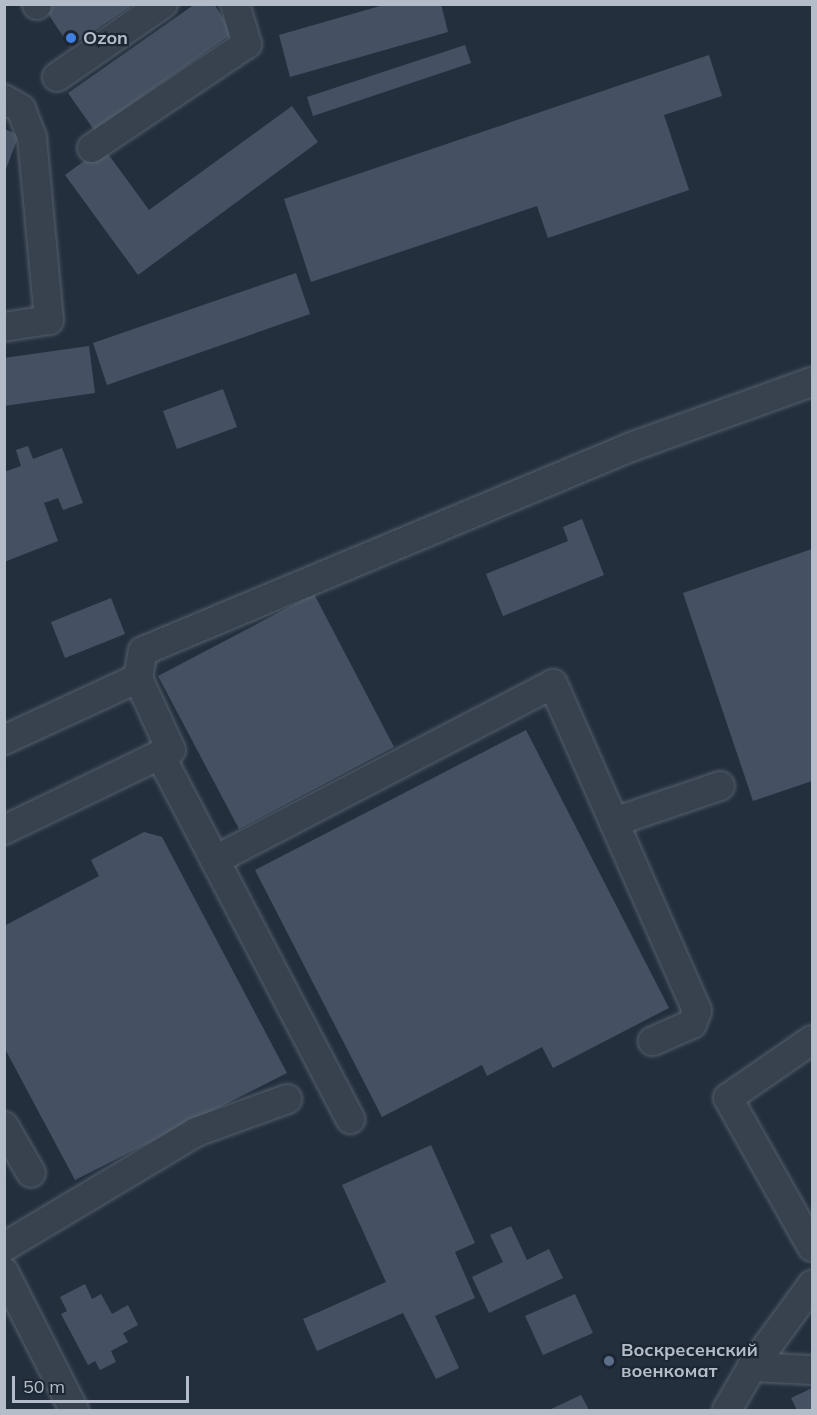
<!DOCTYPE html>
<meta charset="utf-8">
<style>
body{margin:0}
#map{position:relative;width:817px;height:1415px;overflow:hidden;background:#242f3e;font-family:Mulish,sans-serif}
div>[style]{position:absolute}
.building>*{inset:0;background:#455162}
.roads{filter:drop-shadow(0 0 2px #565f6c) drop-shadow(0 0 2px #565f6c)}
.minor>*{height:28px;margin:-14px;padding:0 14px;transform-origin:14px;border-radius:14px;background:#38414e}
.dots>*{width:16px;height:16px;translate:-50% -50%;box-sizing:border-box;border:3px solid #1d2633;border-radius:50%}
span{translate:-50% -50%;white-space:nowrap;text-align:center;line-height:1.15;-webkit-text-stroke:4.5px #1d2633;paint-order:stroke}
.poi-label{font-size:18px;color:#b4bcc9;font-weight:700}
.left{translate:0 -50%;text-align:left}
.frame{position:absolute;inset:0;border:6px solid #b4bcc9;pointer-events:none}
.scale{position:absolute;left:12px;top:1376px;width:177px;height:27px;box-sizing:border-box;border:3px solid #b4bcc9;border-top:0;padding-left:8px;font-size:18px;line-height:21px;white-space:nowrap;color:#b4bcc9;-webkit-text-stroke:4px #1d2633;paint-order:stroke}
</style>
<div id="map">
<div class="building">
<i style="clip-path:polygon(52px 4px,134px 4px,70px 47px,45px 9px)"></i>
<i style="clip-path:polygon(195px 4px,214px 4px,233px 33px,94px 130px,68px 93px)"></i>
<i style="clip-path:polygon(387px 4px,441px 4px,448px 32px,290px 77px,279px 35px)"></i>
<i style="clip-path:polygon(465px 45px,471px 63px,313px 116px,307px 97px)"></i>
<i style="clip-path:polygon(709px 55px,722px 96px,664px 115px,689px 190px,548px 238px,537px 206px,311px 282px,284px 199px)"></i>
<i style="clip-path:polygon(292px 106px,318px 142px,138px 275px,65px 175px,103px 147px,149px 210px)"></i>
<i style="clip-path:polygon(4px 129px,19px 135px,4px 174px)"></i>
<i style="clip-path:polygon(296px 273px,310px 314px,107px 385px,93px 343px)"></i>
<i style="clip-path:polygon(89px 346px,95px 393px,4px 406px,4px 358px)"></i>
<i style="clip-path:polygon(223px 389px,237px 427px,177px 449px,163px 411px)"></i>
<i style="clip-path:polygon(28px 446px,33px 459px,62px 448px,83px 503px,63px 510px,58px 498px,44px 503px,58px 541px,4px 562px,4px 472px,21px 466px,16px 450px)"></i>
<i style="clip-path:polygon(582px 519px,604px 575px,503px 616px,486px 574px,568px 541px,563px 527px)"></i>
<i style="clip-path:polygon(812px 549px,812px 781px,753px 801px,683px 593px)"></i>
<i style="clip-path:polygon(314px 594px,394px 747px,239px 829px,158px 676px)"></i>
<i style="clip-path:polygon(111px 598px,125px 634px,65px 658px,51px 622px)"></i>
<i style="clip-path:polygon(526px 730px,669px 1008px,553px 1068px,542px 1047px,487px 1076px,482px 1065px,382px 1117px,255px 870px)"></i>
<i style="clip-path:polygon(144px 832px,162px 837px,287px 1073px,75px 1180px,4px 1047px,4px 926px,99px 876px,91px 860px)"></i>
<i style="clip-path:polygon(431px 1145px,475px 1243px,455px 1252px,475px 1298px,435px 1316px,459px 1368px,436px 1379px,403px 1313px,317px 1351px,303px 1319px,386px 1282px,342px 1185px)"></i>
<i style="clip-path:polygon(511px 1226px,527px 1260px,549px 1249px,563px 1278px,489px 1313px,472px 1277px,503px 1262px,490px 1235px)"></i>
<i style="clip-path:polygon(85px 1284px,92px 1299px,101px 1294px,112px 1314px,128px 1305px,138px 1325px,123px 1333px,128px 1342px,111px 1351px,116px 1362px,100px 1370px,95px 1361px,88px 1365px,61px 1314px,67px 1311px,60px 1297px)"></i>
<i style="clip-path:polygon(575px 1294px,593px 1333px,543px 1355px,525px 1316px)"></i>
<i style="clip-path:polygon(812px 1388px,812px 1410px,797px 1410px,791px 1398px)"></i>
<i style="clip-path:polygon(581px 1395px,589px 1410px,549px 1410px)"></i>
</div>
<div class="roads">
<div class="minor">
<i style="left:37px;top:5px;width:1px;rotate:-90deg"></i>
<i style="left:57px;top:77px;width:129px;rotate:-34.6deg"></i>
<i style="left:4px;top:99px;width:20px;rotate:30deg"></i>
<i style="left:21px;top:109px;width:30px;rotate:69deg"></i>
<i style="left:32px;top:137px;width:184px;rotate:84.7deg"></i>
<i style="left:49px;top:320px;width:46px;rotate:171.2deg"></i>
<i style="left:92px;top:148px;width:187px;rotate:-33.9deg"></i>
<i style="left:247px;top:44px;width:42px;rotate:-106.7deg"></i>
<i style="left:138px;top:678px;width:27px;rotate:-80deg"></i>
<i style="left:143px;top:651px;width:529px;rotate:-22.69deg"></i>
<i style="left:631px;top:447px;width:192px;rotate:-19.8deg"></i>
<i style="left:4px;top:740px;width:148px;rotate:-24.8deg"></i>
<i style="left:138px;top:678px;width:79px;rotate:65.4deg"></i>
<i style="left:171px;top:750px;width:12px;rotate:156deg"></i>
<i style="left:614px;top:822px;width:112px;rotate:-18.8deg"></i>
<i style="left:4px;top:830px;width:173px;rotate:-25.7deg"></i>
<i style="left:160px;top:755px;width:411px;rotate:62.4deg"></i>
<i style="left:215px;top:860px;width:381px;rotate:-27.5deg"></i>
<i style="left:553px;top:684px;width:357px;rotate:66.2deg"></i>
<i style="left:697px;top:1011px;width:14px;rotate:111deg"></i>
<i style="left:692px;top:1024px;width:43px;rotate:156.4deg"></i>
<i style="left:812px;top:1040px;width:102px;rotate:145.4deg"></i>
<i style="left:728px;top:1098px;width:171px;rotate:60.6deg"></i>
<i style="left:4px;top:1126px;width:54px;rotate:60.1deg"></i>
<i style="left:4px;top:1247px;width:224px;rotate:-30.9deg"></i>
<i style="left:196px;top:1132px;width:97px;rotate:-19.9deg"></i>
<i style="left:4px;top:1272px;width:155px;rotate:63.1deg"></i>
<i style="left:752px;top:1367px;width:60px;rotate:2.9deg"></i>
<i style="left:727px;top:1410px;width:50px;rotate:-59.8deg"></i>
<i style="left:752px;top:1367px;width:102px;rotate:-53.8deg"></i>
</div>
</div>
<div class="dots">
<i style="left:71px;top:38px;background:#3f7fe0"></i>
<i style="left:609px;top:1361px;background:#5c6f8a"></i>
</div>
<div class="poi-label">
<span class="left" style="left:83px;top:38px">Ozon</span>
<span class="left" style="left:621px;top:1361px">Воскресенский<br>военкомат</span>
</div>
<div class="frame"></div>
<div class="scale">50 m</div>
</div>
